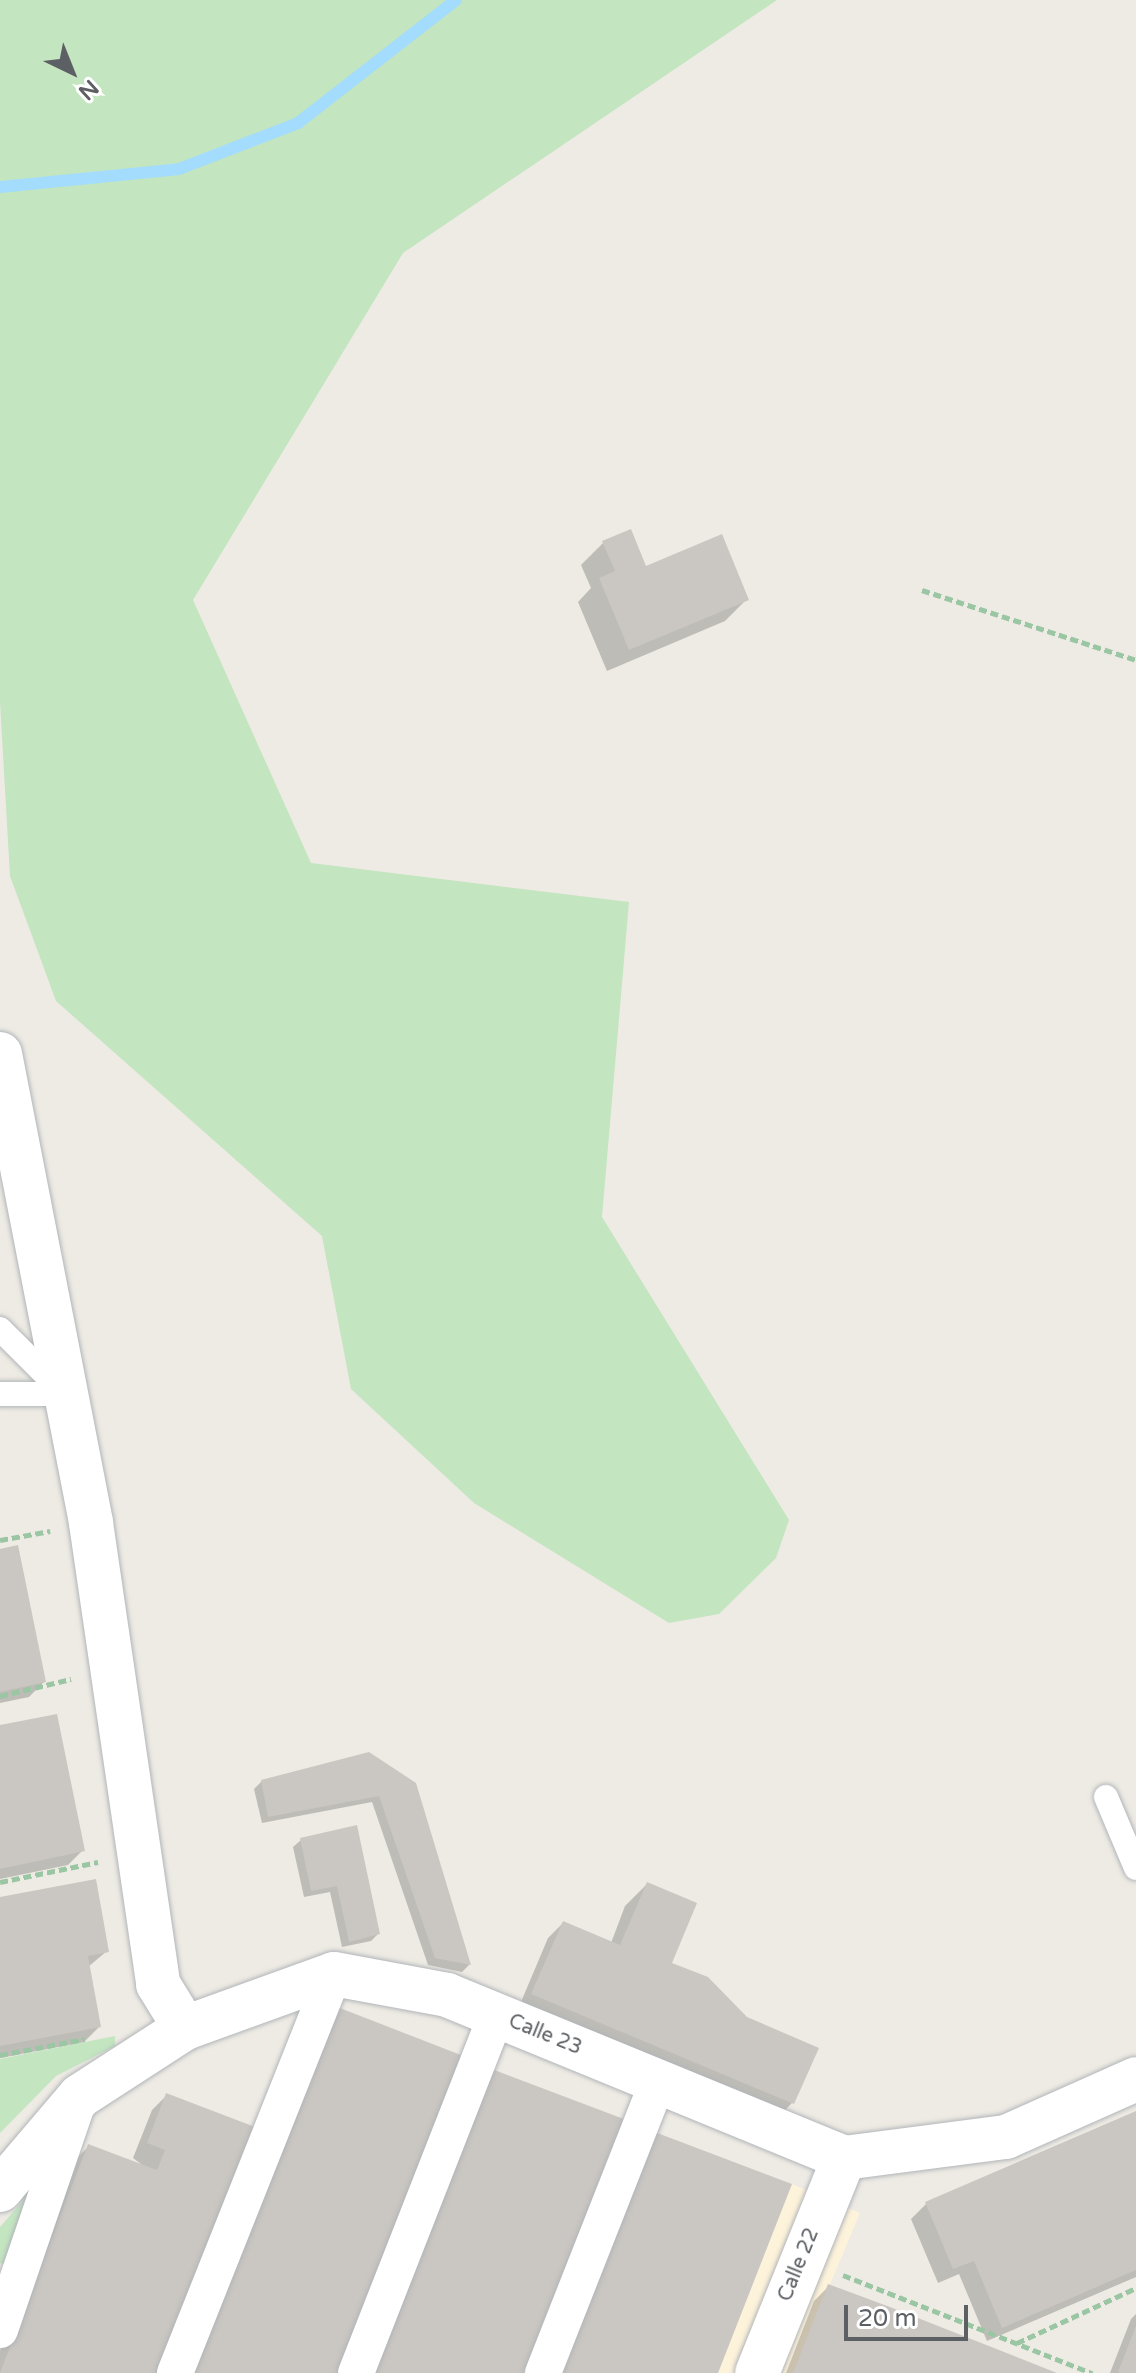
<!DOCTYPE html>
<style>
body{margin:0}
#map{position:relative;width:1136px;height:2373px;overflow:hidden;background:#eeebe4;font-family:"Varela Round",sans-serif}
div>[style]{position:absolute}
.commercial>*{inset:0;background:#fdf2da}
.green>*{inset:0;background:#c3e5c0}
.shadow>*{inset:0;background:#0003}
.stream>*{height:12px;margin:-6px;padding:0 6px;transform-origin:6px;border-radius:6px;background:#a4dcfd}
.building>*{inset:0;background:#cac6c1}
.path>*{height:5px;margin-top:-2.5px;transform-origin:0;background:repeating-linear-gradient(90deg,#9ac6a4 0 8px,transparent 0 12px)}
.roads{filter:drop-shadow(0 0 2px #b1b5b9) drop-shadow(0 0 2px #b1b5b9)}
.service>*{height:24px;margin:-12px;padding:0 12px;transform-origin:12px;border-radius:12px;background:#fff}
.pedestrian>*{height:36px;margin:-18px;padding:0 18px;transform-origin:18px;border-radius:18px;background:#fff}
.minor>*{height:44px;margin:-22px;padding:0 22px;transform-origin:22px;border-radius:22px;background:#fff}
.tertiary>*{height:44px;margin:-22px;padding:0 22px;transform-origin:22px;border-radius:22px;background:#fff}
.secondary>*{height:44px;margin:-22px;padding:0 22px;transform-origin:22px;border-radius:22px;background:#fff}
span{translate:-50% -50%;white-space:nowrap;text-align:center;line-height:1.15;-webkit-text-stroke:8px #fff;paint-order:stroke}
.street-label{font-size:20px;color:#5c6064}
.north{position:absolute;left:32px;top:32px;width:80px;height:80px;-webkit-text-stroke:6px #fff;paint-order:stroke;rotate:137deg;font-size:22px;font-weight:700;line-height:32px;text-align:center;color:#5c6064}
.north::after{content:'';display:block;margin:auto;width:28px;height:36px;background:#5c6064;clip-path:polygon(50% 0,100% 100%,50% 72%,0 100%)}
.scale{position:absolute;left:844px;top:2305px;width:124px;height:36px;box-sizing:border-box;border:4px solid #5c6064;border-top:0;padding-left:10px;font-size:24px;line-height:28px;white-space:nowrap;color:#5c6064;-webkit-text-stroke:6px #fff;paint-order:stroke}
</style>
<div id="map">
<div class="commercial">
<i style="clip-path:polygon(792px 2184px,860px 2213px,793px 2373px,718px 2373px)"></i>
</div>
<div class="green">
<i style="clip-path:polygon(0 0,777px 0,403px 253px,193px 600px,311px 863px,629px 902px,602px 1217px,789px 1520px,776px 1558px,719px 1614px,669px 1623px,474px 1503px,351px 1389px,322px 1236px,56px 1001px,10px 876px,0 702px)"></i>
<i style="clip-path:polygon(115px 2036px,115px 2046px,56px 2076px,0 2133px,0 2059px)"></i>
<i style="clip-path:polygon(35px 2187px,5px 2265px,0 2263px,0 2227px)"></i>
</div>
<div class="shadow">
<i style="clip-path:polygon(603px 543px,645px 568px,747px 599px,725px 621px,607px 671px,578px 602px,591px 588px,581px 565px)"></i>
<i style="clip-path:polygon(0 1551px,44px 1682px,29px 1697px,0 1703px)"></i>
<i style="clip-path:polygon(0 1728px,83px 1850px,68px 1865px,0 1879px)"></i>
<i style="clip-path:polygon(262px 1781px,415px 1784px,469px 1965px,462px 1972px,428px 1965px,372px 1802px,262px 1823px,254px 1789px)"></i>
<i style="clip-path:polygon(301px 1840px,378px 1934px,371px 1941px,342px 1947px,330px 1892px,304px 1897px,293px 1847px)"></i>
<i style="clip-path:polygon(647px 1884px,670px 1964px,792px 2103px,777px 2118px,518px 2009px,548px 1938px,563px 1923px,611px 1943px,625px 1906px)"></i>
<i style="clip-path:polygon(0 1899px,107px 1951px,88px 1967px,99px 2027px,84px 2042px,0 2058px)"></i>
<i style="clip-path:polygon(167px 2095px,252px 2129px,157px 2373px,0 2373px,0 2351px,74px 2161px,89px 2146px,149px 2170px,133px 2158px,152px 2110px)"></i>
<i style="clip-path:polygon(1136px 2113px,1136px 2277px,987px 2341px,959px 2274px,938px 2283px,911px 2219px,926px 2204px)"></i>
<i style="clip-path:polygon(829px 2286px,1051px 2373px,786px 2373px,814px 2301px)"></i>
<i style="clip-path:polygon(1136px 2314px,1136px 2373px,1110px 2373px,1131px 2319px)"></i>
</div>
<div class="stream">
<i style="left:0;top:187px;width:180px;rotate:-5.7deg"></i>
<i style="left:179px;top:169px;width:128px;rotate:-21.1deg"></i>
<i style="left:298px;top:123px;width:200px;rotate:-37.9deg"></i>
</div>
<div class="building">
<i style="clip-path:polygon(631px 529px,646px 566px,722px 534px,749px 600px,629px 650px,599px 578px,615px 571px,602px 541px)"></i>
<i style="clip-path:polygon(18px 1545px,46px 1682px,0 1692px,0 1549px)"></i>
<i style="clip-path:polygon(57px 1714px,85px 1851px,0 1869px,0 1725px)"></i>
<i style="clip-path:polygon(369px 1752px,416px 1783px,471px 1965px,435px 1958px,379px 1796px,268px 1817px,261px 1780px)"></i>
<i style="clip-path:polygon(357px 1825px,380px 1934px,349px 1942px,337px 1886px,311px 1891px,300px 1838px)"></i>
<i style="clip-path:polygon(96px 1879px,109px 1952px,88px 1956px,101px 2027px,0 2046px,0 1897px)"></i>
<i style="clip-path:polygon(647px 1882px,697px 1903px,672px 1963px,708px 1977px,747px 2017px,819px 2048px,794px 2104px,531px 1994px,563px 1921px,620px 1945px)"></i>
<i style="clip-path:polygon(327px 2003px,466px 2057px,343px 2373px,183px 2373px)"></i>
<i style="clip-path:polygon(489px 2068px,629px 2121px,531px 2373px,370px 2373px)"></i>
<i style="clip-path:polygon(166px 2093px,255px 2127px,159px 2373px,0 2373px,88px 2144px,157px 2170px,165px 2150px,147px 2143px)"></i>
<i style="clip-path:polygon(1136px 2111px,1136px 2270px,1002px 2328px,974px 2261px,953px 2269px,925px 2202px)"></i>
<i style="clip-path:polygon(652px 2131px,792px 2184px,718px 2373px,559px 2373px)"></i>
<i style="clip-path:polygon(828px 2284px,890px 2307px,1057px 2373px,793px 2373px)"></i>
<i style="clip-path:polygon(1136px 2326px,1136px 2373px,1120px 2373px,1118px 2372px)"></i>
</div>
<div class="path">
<i style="left:922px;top:590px;width:225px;rotate:18.1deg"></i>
<i style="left:0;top:1540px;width:51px;rotate:-10.2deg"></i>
<i style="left:0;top:1696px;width:73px;rotate:-13.5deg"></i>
<i style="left:0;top:1882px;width:100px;rotate:-11.5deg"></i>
<i style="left:0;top:2055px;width:86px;rotate:-10.7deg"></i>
<i style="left:843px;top:2275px;width:268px;rotate:21.5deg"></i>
<i style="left:1017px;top:2343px;width:131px;rotate:-24.8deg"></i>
</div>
<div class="roads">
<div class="service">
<i style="left:0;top:1329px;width:91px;rotate:45deg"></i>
<i style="left:0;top:1394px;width:65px"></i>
<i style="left:1106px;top:1797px;width:77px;rotate:67.1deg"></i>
</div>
<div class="pedestrian">
<i style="left:0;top:2330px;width:235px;rotate:-71.1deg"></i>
<i style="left:175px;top:2373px;width:430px;rotate:-68.3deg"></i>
<i style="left:356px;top:2373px;width:384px;rotate:-68.6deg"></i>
<i style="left:543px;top:2373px;width:314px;rotate:-68.5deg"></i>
</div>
<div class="minor">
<i style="left:844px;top:2158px;width:163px;rotate:-7.4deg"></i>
<i style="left:1006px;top:2137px;width:142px;rotate:-24deg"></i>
</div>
<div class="tertiary">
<i style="left:0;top:1054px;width:478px;rotate:79deg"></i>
<i style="left:91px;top:1523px;width:466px;rotate:81.7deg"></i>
<i style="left:158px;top:1984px;width:52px;rotate:58.5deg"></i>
</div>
<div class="secondary">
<i style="left:0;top:2190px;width:123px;rotate:-49.6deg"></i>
<i style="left:80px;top:2096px;width:125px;rotate:-32.9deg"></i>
<i style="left:185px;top:2028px;width:158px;rotate:-19.9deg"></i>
<i style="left:334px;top:1974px;width:115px;rotate:10.5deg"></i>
<i style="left:447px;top:1995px;width:429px;rotate:22.3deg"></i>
<i style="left:844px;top:2158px;width:232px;rotate:112deg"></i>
</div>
</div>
<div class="street-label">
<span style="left:545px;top:2035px;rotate:22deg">Calle 23</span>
<span style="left:799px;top:2265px;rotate:-68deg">Calle 22</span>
</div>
<div class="north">N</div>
<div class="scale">20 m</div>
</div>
